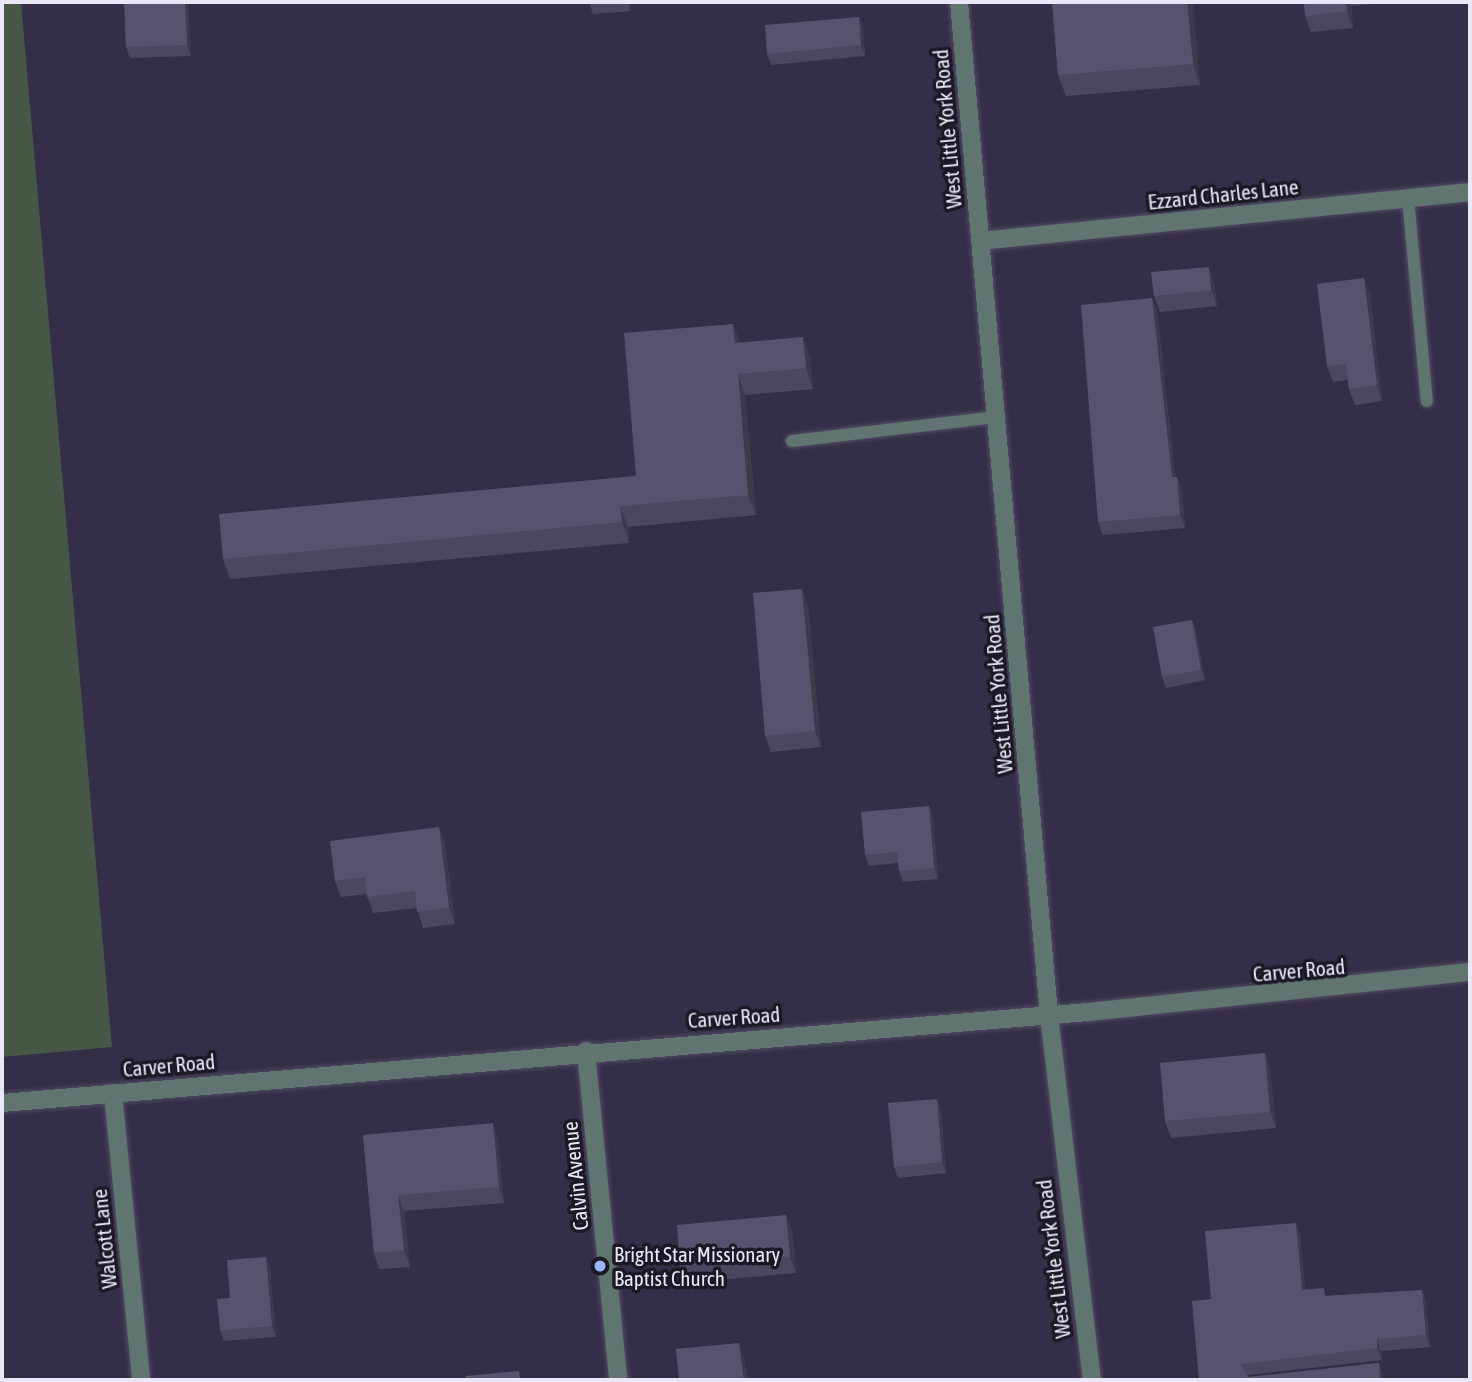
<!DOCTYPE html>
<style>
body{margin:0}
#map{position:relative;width:1472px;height:1382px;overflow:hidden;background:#352e48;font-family:"Asap Condensed",sans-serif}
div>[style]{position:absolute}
.green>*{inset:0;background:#465746}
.roads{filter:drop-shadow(0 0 2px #524c64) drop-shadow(0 0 2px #524c64)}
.service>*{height:12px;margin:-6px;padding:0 6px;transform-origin:6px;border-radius:6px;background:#60756f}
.minor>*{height:18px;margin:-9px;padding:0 9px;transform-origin:9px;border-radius:9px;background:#60756f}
.tertiary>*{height:18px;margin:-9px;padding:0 9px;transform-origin:9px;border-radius:9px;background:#60756f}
.wall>*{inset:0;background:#4b475f}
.shaded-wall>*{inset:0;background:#3d3a4e}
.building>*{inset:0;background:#57536f}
.dots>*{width:19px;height:19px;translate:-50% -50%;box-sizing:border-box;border:4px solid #1b1924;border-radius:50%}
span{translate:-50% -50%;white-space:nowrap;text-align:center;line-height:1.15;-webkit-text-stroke:7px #1b1924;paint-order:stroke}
.street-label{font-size:21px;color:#eae7f8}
.poi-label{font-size:21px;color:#eae7f8}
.left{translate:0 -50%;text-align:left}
.frame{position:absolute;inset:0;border:4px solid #eae7f8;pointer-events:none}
</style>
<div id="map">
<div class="green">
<i style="clip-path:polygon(2px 2px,21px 2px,112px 1047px,2px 1057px)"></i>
</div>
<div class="roads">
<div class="service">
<i style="left:1408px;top:198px;width:204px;rotate:84.7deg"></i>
<i style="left:792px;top:441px;width:205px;rotate:-6.7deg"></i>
</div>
<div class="minor">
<i style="left:980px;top:241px;width:492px;rotate:-5.7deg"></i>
<i style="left:586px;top:1051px;width:331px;rotate:84.4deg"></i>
<i style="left:113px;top:1093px;width:288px;rotate:84.4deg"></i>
</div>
<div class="tertiary">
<i style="left:959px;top:2px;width:1017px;rotate:84.92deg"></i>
<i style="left:1049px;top:1015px;width:368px;rotate:83.3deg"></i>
<i style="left:2px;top:1103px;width:1090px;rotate:-4.79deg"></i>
<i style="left:1088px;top:1012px;width:384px;rotate:-6deg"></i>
</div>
</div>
<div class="wall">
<i style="clip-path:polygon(589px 2px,629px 2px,630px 11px,593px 14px)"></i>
<i style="clip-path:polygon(1052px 2px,1193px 2px,1200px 85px,1066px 96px,1058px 75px)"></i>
<i style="clip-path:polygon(1304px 2px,1395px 2px,1351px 6px,1353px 28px,1311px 32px,1305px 16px)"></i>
<i style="clip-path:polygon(188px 3px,191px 56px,130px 58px,126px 47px)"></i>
<i style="clip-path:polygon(859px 17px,863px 28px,865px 56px,771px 65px,767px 54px)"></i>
<i style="clip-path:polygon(1364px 278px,1370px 294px,1382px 401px,1355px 405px,1349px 389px,1348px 380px,1333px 382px,1327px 366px)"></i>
<i style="clip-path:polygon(1214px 283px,1217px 306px,1160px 312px,1154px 296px)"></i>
<i style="clip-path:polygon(1152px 298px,1157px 311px,1175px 477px,1177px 477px,1182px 490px,1185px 528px,1103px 535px,1098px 522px)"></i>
<i style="clip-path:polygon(740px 342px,810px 358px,813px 389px,745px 395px,756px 515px,628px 527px,629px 543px,230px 579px,223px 559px,636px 476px)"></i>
<i style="clip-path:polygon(808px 605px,821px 747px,771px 752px,765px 736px)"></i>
<i style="clip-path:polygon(1192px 620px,1196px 631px,1205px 680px,1166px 688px,1162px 677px)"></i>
<i style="clip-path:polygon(929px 806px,933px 817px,938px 879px,903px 882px,899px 871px,898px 863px,869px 866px,865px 855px)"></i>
<i style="clip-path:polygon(439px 827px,445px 844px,455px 924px,423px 928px,417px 908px,373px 913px,367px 894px,341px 897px,335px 881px)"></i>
<i style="clip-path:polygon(1265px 1053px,1270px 1070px,1276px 1128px,1171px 1138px,1165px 1121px)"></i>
<i style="clip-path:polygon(937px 1099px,941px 1110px,946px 1173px,898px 1178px,894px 1167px)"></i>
<i style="clip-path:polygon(363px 1135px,498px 1139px,504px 1203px,404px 1211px,410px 1267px,379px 1269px,374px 1253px)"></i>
<i style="clip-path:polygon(786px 1215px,792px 1231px,796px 1273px,686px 1283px,680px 1267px)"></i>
<i style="clip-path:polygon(1300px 1235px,1305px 1289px,1327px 1296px,1422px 1290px,1426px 1303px,1430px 1347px,1381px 1351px,1382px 1360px,1248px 1375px,1248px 1377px,1379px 1363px,1383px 1376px,1384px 1380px,1199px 1380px,1211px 1299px)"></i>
<i style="clip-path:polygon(266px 1257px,270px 1268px,276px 1337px,224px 1341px,220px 1330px,230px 1298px)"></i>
</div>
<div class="shaded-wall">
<i style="clip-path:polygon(185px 2px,188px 2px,188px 3px,191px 56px,187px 45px)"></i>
<i style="clip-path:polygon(1187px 2px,1193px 2px,1200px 85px,1193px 64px)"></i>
<i style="clip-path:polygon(1346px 2px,1349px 2px,1351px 6px,1353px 28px,1347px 11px)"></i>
<i style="clip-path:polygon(859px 17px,863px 28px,865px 56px,861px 45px)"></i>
<i style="clip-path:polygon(1209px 267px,1214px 283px,1217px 306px,1211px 290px)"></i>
<i style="clip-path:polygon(1364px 278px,1370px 294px,1382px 401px,1377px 385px)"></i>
<i style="clip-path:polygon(1152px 298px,1157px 311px,1176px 491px,1172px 477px)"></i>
<i style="clip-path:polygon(733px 324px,741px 344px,735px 343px)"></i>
<i style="clip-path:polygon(803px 337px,810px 358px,813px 389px,806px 368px)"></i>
<i style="clip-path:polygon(738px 374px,745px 395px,756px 515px,748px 495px)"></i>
<i style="clip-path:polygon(1177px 477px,1182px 490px,1185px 528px,1180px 515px)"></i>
<i style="clip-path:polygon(620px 506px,628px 527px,629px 543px,622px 522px)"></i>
<i style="clip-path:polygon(802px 589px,808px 605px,821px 747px,815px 731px)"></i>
<i style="clip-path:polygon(1192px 620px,1196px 631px,1205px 680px,1201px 670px)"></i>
<i style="clip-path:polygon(929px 806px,933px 817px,938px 879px,934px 868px)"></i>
<i style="clip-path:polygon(439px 827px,445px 844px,455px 924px,449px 907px)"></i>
<i style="clip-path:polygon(1265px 1053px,1270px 1070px,1276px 1128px,1270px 1112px)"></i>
<i style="clip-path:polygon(937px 1099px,941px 1110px,946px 1173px,942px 1162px)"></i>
<i style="clip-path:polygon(493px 1123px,498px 1139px,504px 1203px,499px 1187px)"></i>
<i style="clip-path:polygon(398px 1195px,404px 1211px,410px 1267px,404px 1250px)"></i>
<i style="clip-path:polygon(786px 1215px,792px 1231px,796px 1273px,790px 1257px)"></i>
<i style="clip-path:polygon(1296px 1223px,1300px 1235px,1306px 1302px,1302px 1290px)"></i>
<i style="clip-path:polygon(266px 1257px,270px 1268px,276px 1337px,272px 1326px)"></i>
<i style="clip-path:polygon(1422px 1290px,1426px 1303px,1430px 1347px,1426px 1335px)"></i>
<i style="clip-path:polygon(1377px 1339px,1381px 1351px,1382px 1360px,1377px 1348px)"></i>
<i style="clip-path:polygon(739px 1343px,744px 1357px,748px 1380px,744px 1380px)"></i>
<i style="clip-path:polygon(1379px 1363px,1383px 1376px,1384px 1380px,1380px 1380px)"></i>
</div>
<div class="building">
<i style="clip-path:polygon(124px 2px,185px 2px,187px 45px,126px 47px)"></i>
<i style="clip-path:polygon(1052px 2px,1187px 2px,1193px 64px,1058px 75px)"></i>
<i style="clip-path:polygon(1304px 2px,1346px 2px,1347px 11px,1305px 16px)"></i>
<i style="clip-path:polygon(859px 17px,861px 45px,767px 54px,765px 25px)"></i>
<i style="clip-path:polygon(1209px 267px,1211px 290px,1154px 296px,1151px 272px)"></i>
<i style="clip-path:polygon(1364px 278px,1377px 385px,1349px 389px,1346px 364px,1327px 366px,1317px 284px)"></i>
<i style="clip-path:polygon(1152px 298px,1172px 477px,1177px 477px,1180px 515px,1098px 522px,1081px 305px)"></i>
<i style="clip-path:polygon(733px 324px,735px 343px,803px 337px,806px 368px,738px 374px,748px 495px,620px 506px,622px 522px,223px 559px,219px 514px,636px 476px,624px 333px)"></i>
<i style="clip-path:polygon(802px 589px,815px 731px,765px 736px,753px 593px)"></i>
<i style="clip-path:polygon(1192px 620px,1201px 670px,1162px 677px,1153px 627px)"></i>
<i style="clip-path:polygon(929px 806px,934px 868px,899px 871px,897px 852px,865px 855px,861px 812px)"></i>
<i style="clip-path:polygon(439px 827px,449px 907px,417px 912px,415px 891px,367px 897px,365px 877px,335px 881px,330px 841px)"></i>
<i style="clip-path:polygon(1265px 1053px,1270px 1112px,1165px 1121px,1160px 1063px)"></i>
<i style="clip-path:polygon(937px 1099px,942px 1162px,894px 1167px,888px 1103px)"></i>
<i style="clip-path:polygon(493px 1123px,499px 1187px,398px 1195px,404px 1250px,374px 1253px,363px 1135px)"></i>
<i style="clip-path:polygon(786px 1215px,790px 1257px,680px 1267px,677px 1225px)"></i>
<i style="clip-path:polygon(1296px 1223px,1302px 1290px,1324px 1288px,1325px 1296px,1422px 1290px,1426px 1335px,1377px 1339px,1377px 1348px,1240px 1364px,1248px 1377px,1379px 1363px,1380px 1380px,1199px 1380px,1192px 1301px,1211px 1299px,1205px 1231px)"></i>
<i style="clip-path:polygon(266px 1257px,272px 1326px,220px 1330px,217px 1299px,230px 1298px,227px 1260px)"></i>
<i style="clip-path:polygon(739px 1343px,744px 1380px,679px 1380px,676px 1349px)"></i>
<i style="clip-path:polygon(519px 1371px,520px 1380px,466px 1380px,466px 1376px)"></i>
</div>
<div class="dots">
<i style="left:600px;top:1266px;background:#99b5fd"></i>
</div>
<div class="street-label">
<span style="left:947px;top:129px;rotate:-95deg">West Little York Road</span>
<span style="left:1223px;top:194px;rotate:-6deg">Ezzard Charles Lane</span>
<span style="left:998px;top:694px;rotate:-95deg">West Little York Road</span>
<span style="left:1299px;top:970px;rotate:-5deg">Carver Road</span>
<span style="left:734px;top:1017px;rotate:-4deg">Carver Road</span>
<span style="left:169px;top:1065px;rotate:-5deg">Carver Road</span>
<span style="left:575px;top:1176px;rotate:-96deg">Calvin Avenue</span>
<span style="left:104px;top:1239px;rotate:-96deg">Walcott Lane</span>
<span style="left:1053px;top:1259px;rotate:-97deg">West Little York Road</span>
</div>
<div class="poi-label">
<span class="left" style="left:614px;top:1266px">Bright Star Missionary<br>Baptist Church</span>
</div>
<div class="frame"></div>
</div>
